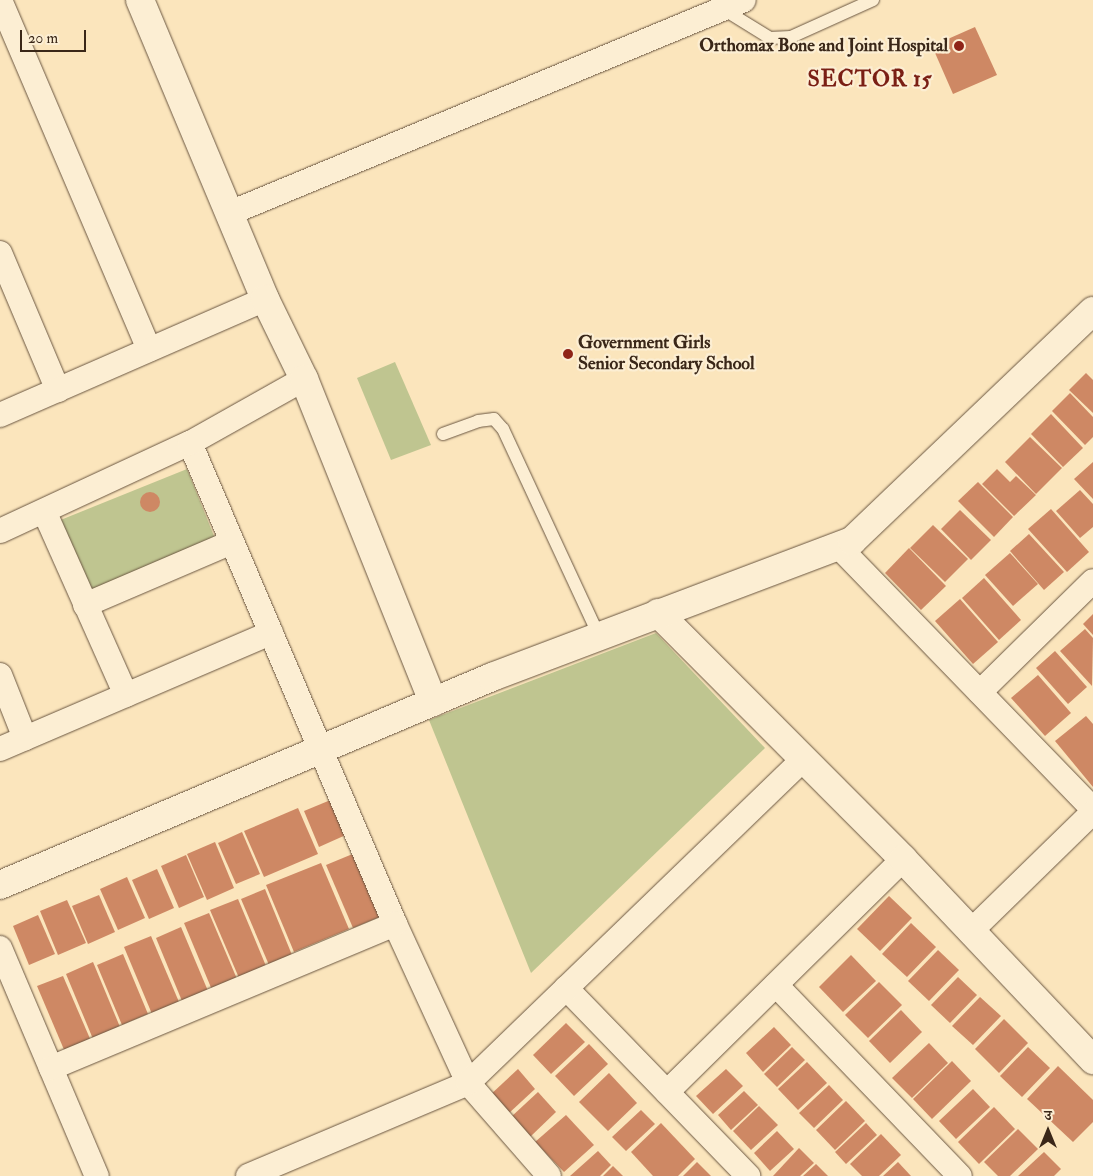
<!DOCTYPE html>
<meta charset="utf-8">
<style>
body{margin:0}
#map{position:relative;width:1093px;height:1176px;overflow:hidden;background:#fbe5bc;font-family:"IM FELL Double Pica","Noto Serif Devanagari",serif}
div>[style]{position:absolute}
.green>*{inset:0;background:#bfc590}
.building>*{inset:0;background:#ce8864}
.round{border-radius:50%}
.roads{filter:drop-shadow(0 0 1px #6a5641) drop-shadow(0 0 1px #6a5641)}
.service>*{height:12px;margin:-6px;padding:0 6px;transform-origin:6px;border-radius:6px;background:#fceed3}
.minor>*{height:24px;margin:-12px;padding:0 12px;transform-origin:12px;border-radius:12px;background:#fceed3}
.tertiary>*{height:28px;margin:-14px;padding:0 14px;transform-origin:14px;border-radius:14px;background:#fceed3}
.dots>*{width:14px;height:14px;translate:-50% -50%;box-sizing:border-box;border:2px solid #fceed3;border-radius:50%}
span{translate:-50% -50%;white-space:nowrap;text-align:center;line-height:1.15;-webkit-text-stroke:4.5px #fceed3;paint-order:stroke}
.poi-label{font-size:18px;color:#3a2718;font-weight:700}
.right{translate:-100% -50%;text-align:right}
.left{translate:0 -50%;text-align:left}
.district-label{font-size:22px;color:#7a1f14;font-weight:700;letter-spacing:1px}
.north{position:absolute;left:1023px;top:1106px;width:50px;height:50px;-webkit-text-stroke:4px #fceed3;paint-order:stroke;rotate:0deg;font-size:14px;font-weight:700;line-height:20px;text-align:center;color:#3a2718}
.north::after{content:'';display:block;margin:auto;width:18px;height:22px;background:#3a2718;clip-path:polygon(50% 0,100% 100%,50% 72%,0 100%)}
.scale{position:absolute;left:20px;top:30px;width:66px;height:22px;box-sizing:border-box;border:2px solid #3a2718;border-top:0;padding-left:6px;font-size:15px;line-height:18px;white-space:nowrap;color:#3a2718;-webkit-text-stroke:4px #fceed3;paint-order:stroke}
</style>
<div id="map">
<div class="green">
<i style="clip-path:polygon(395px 362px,431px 445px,391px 460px,357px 378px)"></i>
<i style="clip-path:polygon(187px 469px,216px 541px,87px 593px,58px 521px)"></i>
<i style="clip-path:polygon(656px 633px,765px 748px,531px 973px,429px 720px)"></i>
</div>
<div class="building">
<i style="clip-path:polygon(975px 27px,997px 75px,953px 94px,932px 46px)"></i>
<i style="clip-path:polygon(1086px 373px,1093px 380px,1093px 413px,1069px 390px)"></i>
<i style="clip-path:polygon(1070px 393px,1093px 417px,1093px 437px,1085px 445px,1052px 411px)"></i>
<i style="clip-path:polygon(1051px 414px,1083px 448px,1063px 467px,1031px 434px)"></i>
<i style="clip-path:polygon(1030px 437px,1062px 468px,1036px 494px,1005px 462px)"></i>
<i style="clip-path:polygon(1093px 462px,1093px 499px,1074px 479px)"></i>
<i style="clip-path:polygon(997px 469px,1010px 482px,1016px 476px,1036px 495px,1014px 516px,982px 484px)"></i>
<i style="clip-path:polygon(978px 482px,1013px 517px,994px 537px,958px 501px)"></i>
<i style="clip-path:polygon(1080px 490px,1093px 504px,1093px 527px,1080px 538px,1056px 511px)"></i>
<i class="round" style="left:140px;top:492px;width:20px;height:20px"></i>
<i style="clip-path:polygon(1051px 509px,1089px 552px,1067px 572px,1028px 529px)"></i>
<i style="clip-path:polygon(960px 510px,991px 540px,971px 560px,941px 529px)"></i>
<i style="clip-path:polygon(933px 525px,968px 559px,945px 582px,910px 548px)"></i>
<i style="clip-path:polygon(1029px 534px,1064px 572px,1044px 590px,1010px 551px)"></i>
<i style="clip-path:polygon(909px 548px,946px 586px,921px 610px,885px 573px)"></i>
<i style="clip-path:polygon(1010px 553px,1038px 584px,1013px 606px,985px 575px)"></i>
<i style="clip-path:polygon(984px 578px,1021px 620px,999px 640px,962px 598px)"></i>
<i style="clip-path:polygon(960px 599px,998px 642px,973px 664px,935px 621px)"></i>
<i style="clip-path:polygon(1093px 614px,1093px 635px,1083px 624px)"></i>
<i style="clip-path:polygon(1085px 629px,1093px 638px,1092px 686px,1060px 651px)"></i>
<i style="clip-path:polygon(1055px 651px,1087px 687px,1068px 704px,1036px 668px)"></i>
<i style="clip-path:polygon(1038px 675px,1071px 713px,1045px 736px,1011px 698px)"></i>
<i style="clip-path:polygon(1086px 716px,1093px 724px,1093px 787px,1055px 741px)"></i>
<i style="clip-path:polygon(333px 799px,348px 834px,319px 847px,304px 811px)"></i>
<i style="clip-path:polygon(298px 808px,318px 854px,264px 877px,244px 831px)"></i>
<i style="clip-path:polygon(242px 832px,260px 874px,236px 884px,218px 843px)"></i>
<i style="clip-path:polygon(215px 842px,234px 888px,207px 900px,187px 854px)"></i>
<i style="clip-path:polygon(355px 853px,382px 916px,353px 928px,326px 865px)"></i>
<i style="clip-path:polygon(186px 855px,204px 897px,179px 908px,161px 866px)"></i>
<i style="clip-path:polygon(321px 863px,349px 929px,294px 952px,266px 885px)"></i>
<i style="clip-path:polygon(157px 869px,174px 908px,149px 919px,132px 880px)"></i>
<i style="clip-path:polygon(127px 877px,145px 918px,118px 930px,100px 889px)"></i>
<i style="clip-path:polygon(265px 889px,292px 955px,269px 965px,241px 899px)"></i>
<i style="clip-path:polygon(99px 895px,115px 932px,88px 944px,72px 906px)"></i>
<i style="clip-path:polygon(889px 896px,912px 918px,880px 951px,857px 929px)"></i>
<i style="clip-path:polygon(238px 899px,266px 966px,239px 978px,210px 910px)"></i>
<i style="clip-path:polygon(67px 900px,86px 943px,58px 955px,40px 911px)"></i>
<i style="clip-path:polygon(209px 913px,237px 979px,212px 990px,184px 923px)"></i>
<i style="clip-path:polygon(38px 915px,55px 954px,29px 965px,13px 926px)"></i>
<i style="clip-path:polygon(911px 923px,936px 947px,907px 977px,882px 954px)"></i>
<i style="clip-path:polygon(181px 927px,208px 991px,182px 1001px,156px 938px)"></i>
<i style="clip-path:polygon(151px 936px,179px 1002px,152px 1014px,124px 947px)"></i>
<i style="clip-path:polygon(938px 950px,959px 970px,929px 1001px,908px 981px)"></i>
<i style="clip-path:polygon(123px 954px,148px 1014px,122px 1025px,97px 965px)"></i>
<i style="clip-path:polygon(851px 955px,876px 981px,843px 1012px,819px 987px)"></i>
<i style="clip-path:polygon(93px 962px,120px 1027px,93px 1039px,66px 974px)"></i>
<i style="clip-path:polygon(63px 976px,91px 1041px,65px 1052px,37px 986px)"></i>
<i style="clip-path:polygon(958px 977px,977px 995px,950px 1023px,931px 1005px)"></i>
<i style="clip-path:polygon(879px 982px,902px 1005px,868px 1038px,845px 1015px)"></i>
<i style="clip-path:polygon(980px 997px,1001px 1016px,973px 1045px,952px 1026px)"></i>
<i style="clip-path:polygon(901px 1010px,922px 1032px,890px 1063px,869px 1041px)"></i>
<i style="clip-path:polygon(1004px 1019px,1028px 1043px,999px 1073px,975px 1049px)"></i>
<i style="clip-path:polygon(566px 1023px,585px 1042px,551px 1074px,533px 1055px)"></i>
<i style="clip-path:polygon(774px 1027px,791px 1045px,763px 1072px,746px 1053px)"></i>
<i style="clip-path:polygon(929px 1043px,948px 1063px,912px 1098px,892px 1078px)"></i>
<i style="clip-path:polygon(589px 1044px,608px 1064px,574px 1096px,555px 1076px)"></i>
<i style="clip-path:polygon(792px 1047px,805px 1060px,777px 1087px,764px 1074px)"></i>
<i style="clip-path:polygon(1028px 1047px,1050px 1068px,1022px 1097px,1000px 1076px)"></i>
<i style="clip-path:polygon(952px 1061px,971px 1081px,932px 1119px,913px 1099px)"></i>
<i style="clip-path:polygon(807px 1062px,827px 1083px,798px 1110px,778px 1089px)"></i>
<i style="clip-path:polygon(1058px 1066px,1093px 1100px,1093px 1122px,1073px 1142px,1027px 1099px)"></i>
<i style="clip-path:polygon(518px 1069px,535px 1089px,507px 1115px,489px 1096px)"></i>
<i style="clip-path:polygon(726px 1069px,743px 1086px,713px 1114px,696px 1096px)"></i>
<i style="clip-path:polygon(609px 1073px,637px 1103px,608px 1131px,579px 1102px)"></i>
<i style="clip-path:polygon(829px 1085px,843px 1100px,814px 1128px,799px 1113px)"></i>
<i style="clip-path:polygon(973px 1089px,990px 1107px,956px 1139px,939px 1121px)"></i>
<i style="clip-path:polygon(744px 1091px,758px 1105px,731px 1130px,718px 1115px)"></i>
<i style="clip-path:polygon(538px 1092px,556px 1112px,530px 1137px,511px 1117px)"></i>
<i style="clip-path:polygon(846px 1101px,865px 1121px,835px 1150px,816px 1130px)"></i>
<i style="clip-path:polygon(759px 1106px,778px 1125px,751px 1150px,733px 1131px)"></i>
<i style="clip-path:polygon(994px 1107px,1015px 1129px,979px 1164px,958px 1142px)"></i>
<i style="clip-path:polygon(641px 1110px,655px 1124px,626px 1151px,612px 1137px)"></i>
<i style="clip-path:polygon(566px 1115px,594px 1145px,564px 1172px,535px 1142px)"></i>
<i style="clip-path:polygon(661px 1123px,695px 1159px,678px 1176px,653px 1176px,631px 1152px)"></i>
<i style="clip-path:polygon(866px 1123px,877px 1135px,846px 1164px,835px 1152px)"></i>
<i style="clip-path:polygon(1018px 1129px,1038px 1149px,1010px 1176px,998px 1176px,984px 1162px)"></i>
<i style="clip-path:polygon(777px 1131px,794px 1149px,770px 1171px,754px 1153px)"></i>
<i style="clip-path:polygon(881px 1134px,901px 1155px,879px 1176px,862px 1176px,850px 1164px)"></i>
<i style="clip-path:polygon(799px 1148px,814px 1163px,800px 1176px,773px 1176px)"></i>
<i style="clip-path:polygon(598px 1151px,611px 1165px,600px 1176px,570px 1176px)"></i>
<i style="clip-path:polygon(1044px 1152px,1061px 1169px,1054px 1176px,1018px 1176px)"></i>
<i style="clip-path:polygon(697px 1162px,711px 1176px,683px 1176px)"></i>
<i style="clip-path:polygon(898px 1162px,911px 1176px,883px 1176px)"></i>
<i style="clip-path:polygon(816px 1164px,828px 1176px,803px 1176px)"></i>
<i style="clip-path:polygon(613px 1166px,623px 1176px,603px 1176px)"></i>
</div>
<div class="roads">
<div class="service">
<i style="left:723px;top:9px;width:55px;rotate:31.7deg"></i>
<i style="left:770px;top:38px;width:21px;rotate:-3deg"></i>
<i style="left:791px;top:37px;width:90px;rotate:-24.3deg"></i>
<i style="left:443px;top:434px;width:37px;rotate:-20deg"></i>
<i style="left:478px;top:421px;width:16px;rotate:-7deg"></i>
<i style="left:494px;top:419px;width:13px;rotate:48deg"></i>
<i style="left:503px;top:429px;width:228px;rotate:65.1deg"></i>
</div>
<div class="minor">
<i style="left:0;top:0;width:380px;rotate:66.9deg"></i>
<i style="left:230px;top:213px;width:556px;rotate:-22.51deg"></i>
<i style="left:0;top:253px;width:149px;rotate:67.1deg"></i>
<i style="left:0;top:415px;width:289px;rotate:-23.6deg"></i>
<i style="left:190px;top:443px;width:523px;rotate:66.92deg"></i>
<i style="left:395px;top:924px;width:175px;rotate:65.3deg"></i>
<i style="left:468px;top:1083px;width:123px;rotate:48.9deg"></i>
<i style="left:45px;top:513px;width:199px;rotate:66deg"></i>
<i style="left:0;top:531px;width:209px;rotate:-24.9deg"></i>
<i style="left:190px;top:443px;width:131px;rotate:-29.3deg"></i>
<i style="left:838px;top:546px;width:366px;rotate:45.9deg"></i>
<i style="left:85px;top:605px;width:160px;rotate:-23.2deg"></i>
<i style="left:0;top:675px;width:68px;rotate:68.4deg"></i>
<i style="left:980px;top:692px;width:158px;rotate:-44.5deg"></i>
<i style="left:0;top:749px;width:295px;rotate:-23.2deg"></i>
<i style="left:970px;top:932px;width:172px;rotate:-44.3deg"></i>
<i style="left:0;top:948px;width:248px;rotate:67deg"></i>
<i style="left:776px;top:985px;width:265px;rotate:46.1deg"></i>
<i style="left:566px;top:988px;width:262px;rotate:45.9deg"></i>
<i style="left:51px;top:1068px;width:373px;rotate:-22.7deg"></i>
<i style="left:667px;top:1092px;width:332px;rotate:-44.6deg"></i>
<i style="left:248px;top:1176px;width:239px;rotate:-22.9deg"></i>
<i style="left:468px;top:1083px;width:465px;rotate:-44deg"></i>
</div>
<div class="tertiary">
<i style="left:140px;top:0;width:324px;rotate:67.3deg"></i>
<i style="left:265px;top:299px;width:89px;rotate:64deg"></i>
<i style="left:304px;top:379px;width:348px;rotate:68.2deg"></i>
<i style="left:658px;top:613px;width:347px;rotate:45.1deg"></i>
<i style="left:903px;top:859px;width:277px;rotate:46.6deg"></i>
<i style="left:0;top:885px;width:534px;rotate:-22.92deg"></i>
<i style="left:492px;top:677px;width:385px;rotate:-20.7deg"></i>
<i style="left:852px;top:541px;width:333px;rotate:-43.7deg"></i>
</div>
</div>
<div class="dots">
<i style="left:959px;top:46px;background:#8f2418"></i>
<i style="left:568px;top:354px;background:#8f2418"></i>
</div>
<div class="poi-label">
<span class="right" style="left:948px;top:46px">Orthomax Bone and Joint Hospital</span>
<span class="left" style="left:578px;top:354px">Government Girls<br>Senior Secondary School</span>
</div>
<div class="district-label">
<span style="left:870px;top:80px">SECTOR 15</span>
</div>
<div class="north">उ</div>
<div class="scale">20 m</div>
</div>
